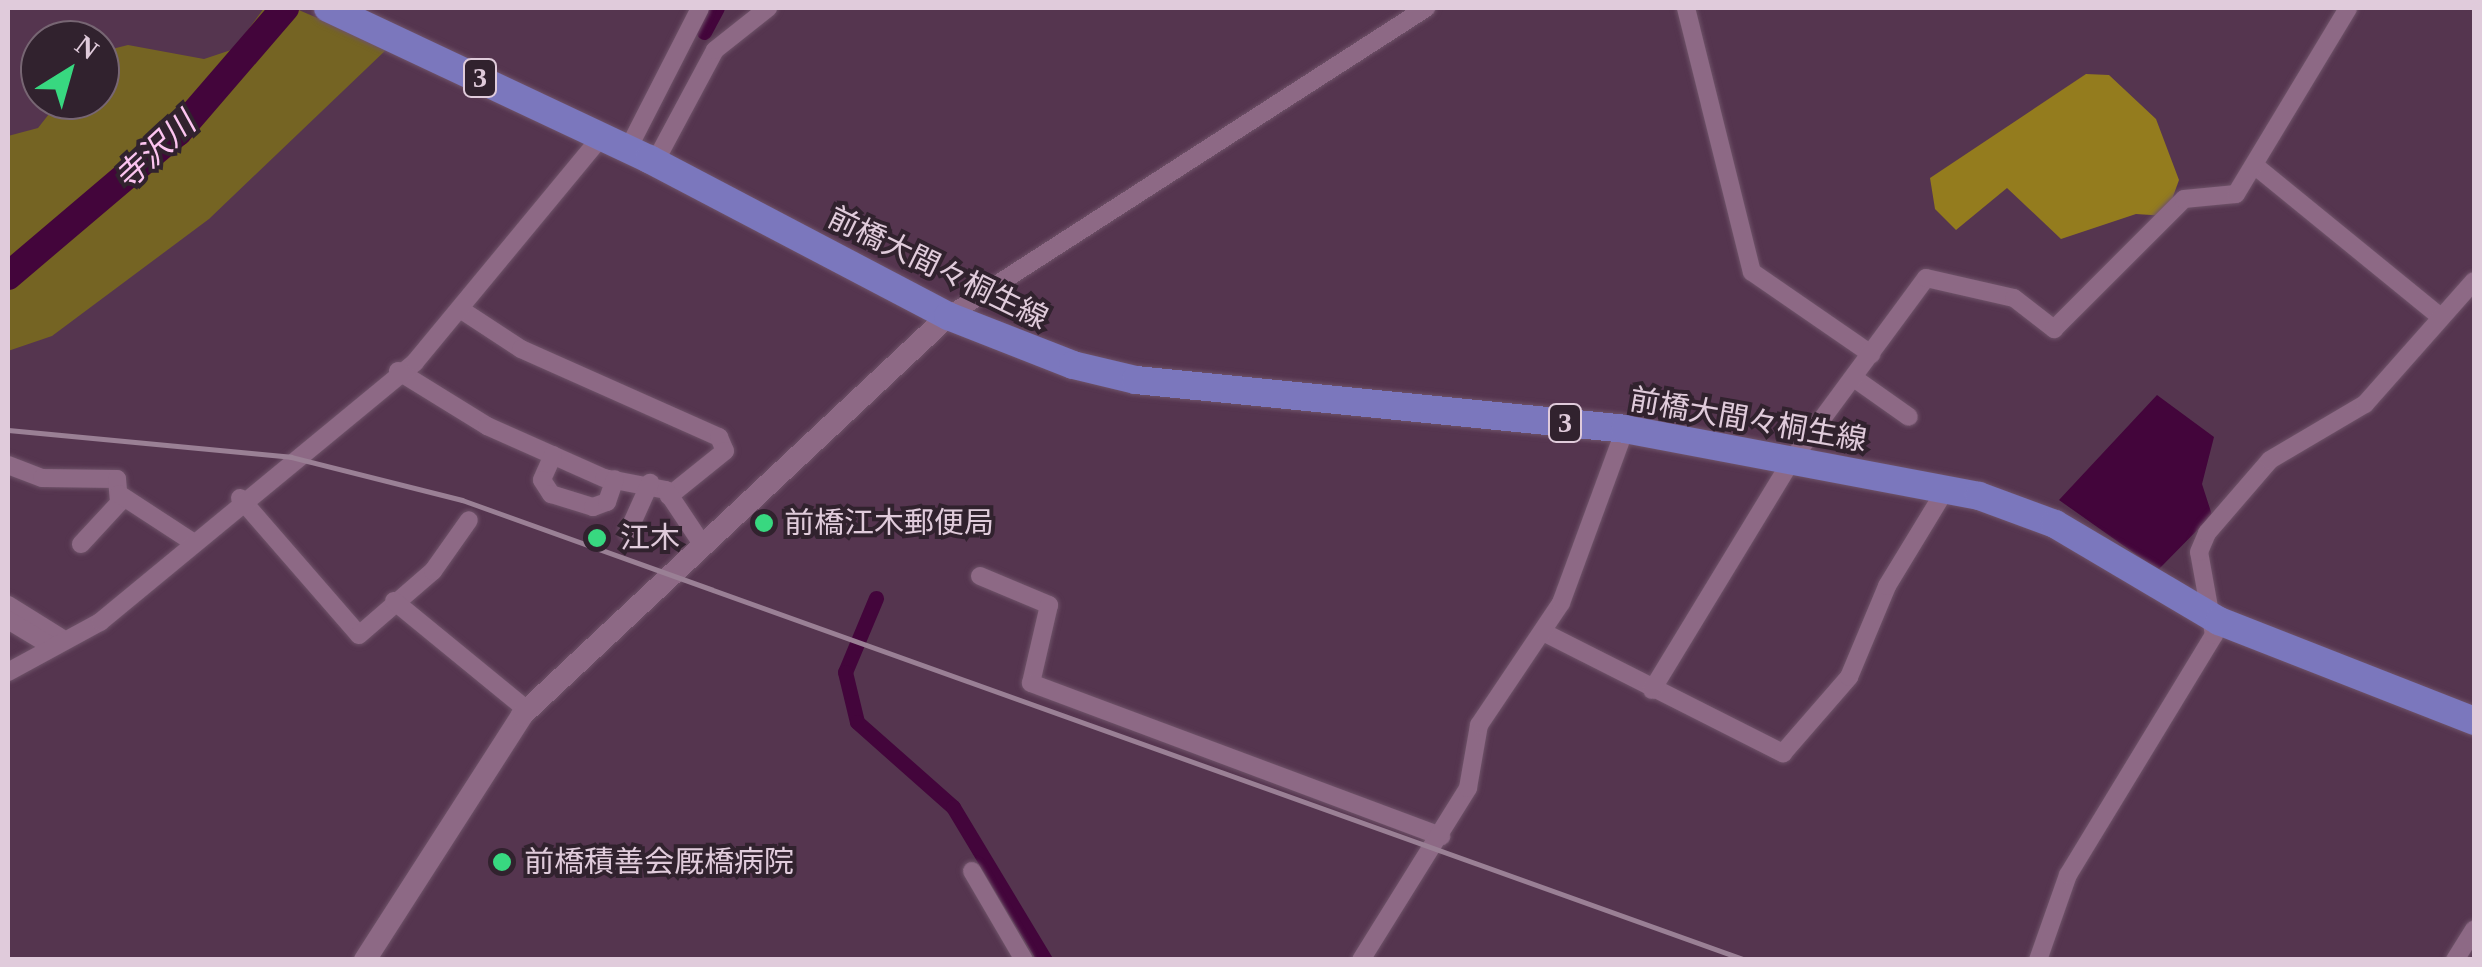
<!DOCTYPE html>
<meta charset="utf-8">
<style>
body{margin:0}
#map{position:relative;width:2482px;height:967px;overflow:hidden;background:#55354f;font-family:"Times New Roman","Noto Sans JP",serif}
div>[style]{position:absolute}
.green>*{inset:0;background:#756423}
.forest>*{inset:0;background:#947c1e}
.water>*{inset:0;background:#43053b}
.canal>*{height:15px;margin:-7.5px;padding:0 7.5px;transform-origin:7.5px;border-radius:7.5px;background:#43053b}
.river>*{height:28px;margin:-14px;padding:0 14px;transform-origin:14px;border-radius:14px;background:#43053b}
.roads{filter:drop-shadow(0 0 2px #6f5369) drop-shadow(0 0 2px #6f5369)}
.street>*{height:18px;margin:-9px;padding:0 9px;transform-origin:9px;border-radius:9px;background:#8d6985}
.secondary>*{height:22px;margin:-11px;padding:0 11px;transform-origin:11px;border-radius:11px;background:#8d6985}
.primary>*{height:28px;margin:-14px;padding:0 14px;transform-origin:14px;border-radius:14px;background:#7b77bd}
.rail>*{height:5px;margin:-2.5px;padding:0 2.5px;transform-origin:2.5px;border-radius:2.5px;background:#9a8095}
.dots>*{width:28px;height:28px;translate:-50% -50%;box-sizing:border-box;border:5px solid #31222e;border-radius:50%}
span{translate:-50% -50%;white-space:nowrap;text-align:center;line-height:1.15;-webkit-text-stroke:8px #31222e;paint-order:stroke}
.shield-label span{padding:2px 8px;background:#31222e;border:2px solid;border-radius:8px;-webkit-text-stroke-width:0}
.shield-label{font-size:28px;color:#e0cbdb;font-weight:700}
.street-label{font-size:30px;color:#e0cbdb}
.poi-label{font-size:30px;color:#e0cbdb}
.left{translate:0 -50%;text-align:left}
.water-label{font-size:32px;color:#fcc4f0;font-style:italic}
.frame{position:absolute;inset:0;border:10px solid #e0cbdb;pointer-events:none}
.north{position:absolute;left:20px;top:20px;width:100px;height:100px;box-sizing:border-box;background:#31222e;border:2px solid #776673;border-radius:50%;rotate:37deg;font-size:28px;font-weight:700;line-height:40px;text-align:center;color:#e0cbdb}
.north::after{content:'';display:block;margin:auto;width:35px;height:45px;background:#38d880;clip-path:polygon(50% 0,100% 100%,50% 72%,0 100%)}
</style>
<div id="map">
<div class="green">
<i style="clip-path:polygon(264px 8px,294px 8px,388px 48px,209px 219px,52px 336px,8px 351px,8px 136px,38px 128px,60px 100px,100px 100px,100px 52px,128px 45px,204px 59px,234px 49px)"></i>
</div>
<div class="forest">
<i style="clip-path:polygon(2086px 74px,2109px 75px,2156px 119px,2179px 180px,2166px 216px,2136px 214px,2061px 239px,2007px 188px,1956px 230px,1935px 209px,1930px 178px)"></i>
</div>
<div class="water">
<i style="clip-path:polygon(2157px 395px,2214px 437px,2202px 484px,2212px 515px,2158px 570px,2059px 500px)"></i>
</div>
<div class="canal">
<i style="left:704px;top:32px;width:27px;rotate:-62deg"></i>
<i style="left:876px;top:598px;width:80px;rotate:112.7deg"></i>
<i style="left:845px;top:672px;width:51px;rotate:76.5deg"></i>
<i style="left:857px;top:722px;width:128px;rotate:41.5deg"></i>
<i style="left:953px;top:807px;width:179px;rotate:59deg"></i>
</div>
<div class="river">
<i style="left:8px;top:276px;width:223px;rotate:-40.3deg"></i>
<i style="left:178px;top:132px;width:164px;rotate:-49.2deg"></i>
</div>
<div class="roads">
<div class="street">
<i style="left:1686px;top:8px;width:272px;rotate:76deg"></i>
<i style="left:1752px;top:272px;width:145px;rotate:34.6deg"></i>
<i style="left:628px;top:149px;width:158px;rotate:-62.9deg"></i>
<i style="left:655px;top:162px;width:127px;rotate:-61.8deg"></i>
<i style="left:715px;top:50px;width:68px;rotate:-38.4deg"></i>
<i style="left:2259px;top:169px;width:232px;rotate:39.2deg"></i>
<i style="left:460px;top:309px;width:73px;rotate:33.3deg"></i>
<i style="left:521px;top:349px;width:217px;rotate:24deg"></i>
<i style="left:719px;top:437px;width:15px;rotate:67deg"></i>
<i style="left:725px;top:451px;width:72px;rotate:141.2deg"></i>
<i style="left:948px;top:316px;width:569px;rotate:-32.8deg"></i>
<i style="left:398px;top:371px;width:105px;rotate:31.7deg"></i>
<i style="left:487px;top:426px;width:128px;rotate:24deg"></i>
<i style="left:604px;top:478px;width:63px;rotate:11deg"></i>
<i style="left:666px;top:490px;width:61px;rotate:56.3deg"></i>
<i style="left:1854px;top:378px;width:67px;rotate:35.3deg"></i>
<i style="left:553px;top:455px;width:27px;rotate:114deg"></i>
<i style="left:542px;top:480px;width:17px;rotate:57deg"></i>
<i style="left:551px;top:494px;width:44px;rotate:17.2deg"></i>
<i style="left:593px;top:507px;width:15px;rotate:-20deg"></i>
<i style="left:607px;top:502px;width:24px;rotate:-71deg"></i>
<i style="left:8px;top:465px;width:36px;rotate:21deg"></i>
<i style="left:42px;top:478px;width:75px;rotate:0.8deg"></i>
<i style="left:117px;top:479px;width:24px;rotate:85deg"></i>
<i style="left:119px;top:503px;width:56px;rotate:132.8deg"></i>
<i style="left:119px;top:494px;width:86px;rotate:33.1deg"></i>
<i style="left:240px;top:498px;width:181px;rotate:49deg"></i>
<i style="left:359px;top:635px;width:98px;rotate:-40.9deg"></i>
<i style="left:433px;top:571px;width:62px;rotate:-54.8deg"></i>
<i style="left:628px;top:532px;width:54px;rotate:-65.8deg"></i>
<i style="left:980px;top:576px;width:75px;rotate:22.8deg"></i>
<i style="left:1049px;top:605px;width:80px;rotate:103deg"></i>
<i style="left:1031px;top:683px;width:438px;rotate:20.5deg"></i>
<i style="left:394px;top:601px;width:172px;rotate:39.3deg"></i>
<i style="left:8px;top:605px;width:62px;rotate:31.9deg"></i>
<i style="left:8px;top:620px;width:47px;rotate:31deg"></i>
<i style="left:1545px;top:633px;width:267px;rotate:26.8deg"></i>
<i style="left:1783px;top:753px;width:101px;rotate:-49deg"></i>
<i style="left:1849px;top:677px;width:99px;rotate:-67.3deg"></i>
<i style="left:1887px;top:586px;width:114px;rotate:-58.7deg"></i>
<i style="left:8px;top:672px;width:105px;rotate:-28.5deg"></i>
<i style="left:100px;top:622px;width:408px;rotate:-39.5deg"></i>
<i style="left:415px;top:362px;width:293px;rotate:-50.4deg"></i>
<i style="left:1652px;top:690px;width:268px;rotate:-58.7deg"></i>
<i style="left:1791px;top:461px;width:227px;rotate:-53.6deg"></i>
<i style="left:1926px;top:278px;width:90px;rotate:12.8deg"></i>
<i style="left:2014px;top:298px;width:51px;rotate:37.8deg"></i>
<i style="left:2054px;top:329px;width:184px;rotate:-45deg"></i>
<i style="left:2184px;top:199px;width:52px;rotate:-5.5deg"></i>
<i style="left:2236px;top:194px;width:217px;rotate:-58.9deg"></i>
<i style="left:972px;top:871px;width:103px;rotate:59.7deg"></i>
<i style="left:1361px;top:960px;width:203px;rotate:-58.1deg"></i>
<i style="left:1468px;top:788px;width:64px;rotate:-80.1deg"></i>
<i style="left:1479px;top:725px;width:147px;rotate:-56.1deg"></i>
<i style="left:1561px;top:603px;width:185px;rotate:-69.8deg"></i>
<i style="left:2038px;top:960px;width:90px;rotate:-70.6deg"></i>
<i style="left:2068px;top:875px;width:281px;rotate:-58.7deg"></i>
<i style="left:2214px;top:635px;width:84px;rotate:-100.2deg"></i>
<i style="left:2199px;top:552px;width:21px;rotate:-67deg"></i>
<i style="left:2207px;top:533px;width:96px;rotate:-49.2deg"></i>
<i style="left:2270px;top:460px;width:110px;rotate:-30.5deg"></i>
<i style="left:2365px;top:404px;width:164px;rotate:-48.5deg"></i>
<i style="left:2455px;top:960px;width:36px;rotate:-58deg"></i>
</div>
<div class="secondary">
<i style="left:365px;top:960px;width:291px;rotate:-57.3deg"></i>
<i style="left:522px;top:715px;width:584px;rotate:-43.13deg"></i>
</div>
<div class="primary">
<i style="left:328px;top:8px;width:355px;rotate:25.2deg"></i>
<i style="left:649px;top:159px;width:338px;rotate:27.7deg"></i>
<i style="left:948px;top:316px;width:134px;rotate:21.4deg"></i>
<i style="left:1073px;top:365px;width:65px;rotate:13.4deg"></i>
<i style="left:1136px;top:380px;width:491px;rotate:5.7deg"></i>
<i style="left:1625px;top:429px;width:360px;rotate:10.7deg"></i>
<i style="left:1979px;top:496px;width:81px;rotate:20.2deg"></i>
<i style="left:2055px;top:524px;width:191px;rotate:30.6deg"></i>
<i style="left:2219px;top:621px;width:274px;rotate:21.4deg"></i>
</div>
</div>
<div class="rail">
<i style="left:8px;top:430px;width:284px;rotate:5.4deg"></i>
<i style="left:291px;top:457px;width:176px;rotate:14.1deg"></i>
<i style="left:462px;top:500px;width:1363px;rotate:19.72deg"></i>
</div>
<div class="dots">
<i style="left:764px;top:523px;background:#38d880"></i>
<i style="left:597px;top:538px;background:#38d880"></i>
<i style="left:502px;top:862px;background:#38d880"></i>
</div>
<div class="shield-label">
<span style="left:480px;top:78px">3</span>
<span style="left:1565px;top:423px">3</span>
</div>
<div class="street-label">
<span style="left:938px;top:268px;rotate:26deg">前橋大間々桐生線</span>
<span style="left:1748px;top:420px;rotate:10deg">前橋大間々桐生線</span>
</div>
<div class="poi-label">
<span class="left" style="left:784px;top:523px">前橋江木郵便局</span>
<span class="left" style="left:620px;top:538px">江木</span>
<span class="left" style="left:524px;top:862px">前橋積善会厩橋病院</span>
</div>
<div class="water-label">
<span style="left:155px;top:151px;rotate:-43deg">寺沢川</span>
</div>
<div class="frame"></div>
<div class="north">N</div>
</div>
